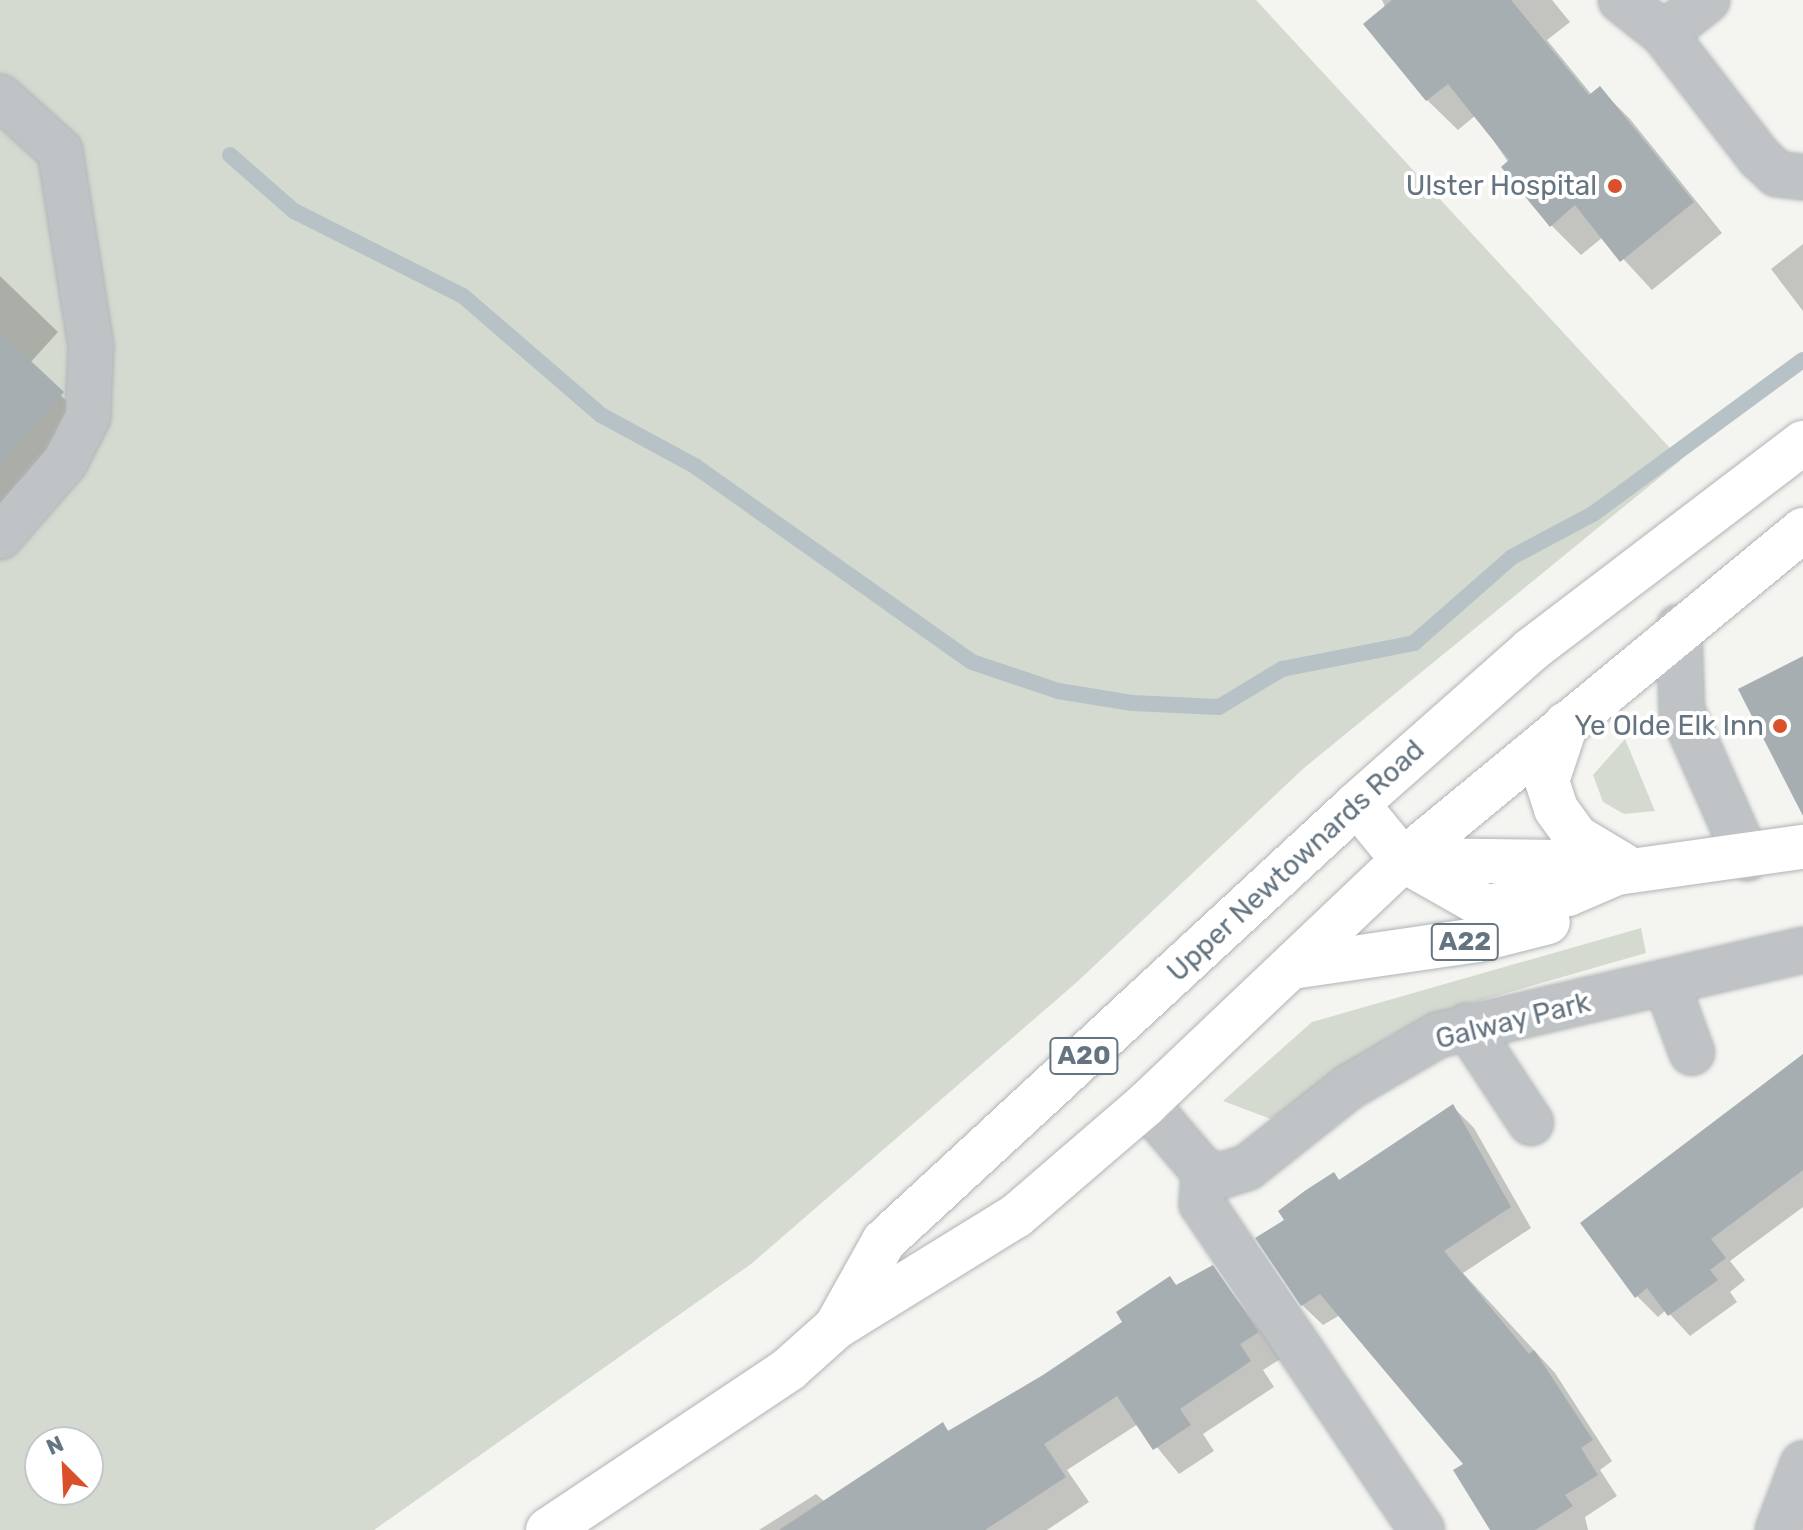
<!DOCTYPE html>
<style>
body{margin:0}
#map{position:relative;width:1803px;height:1530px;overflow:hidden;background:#f4f4f0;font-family:Rubik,sans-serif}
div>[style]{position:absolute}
.green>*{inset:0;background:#d5dad1}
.shadow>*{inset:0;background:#0003}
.stream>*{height:16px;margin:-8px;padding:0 8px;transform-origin:8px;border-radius:8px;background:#b7c2c6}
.building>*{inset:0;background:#a6aeb2}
.roads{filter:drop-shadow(0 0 2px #b0b4b7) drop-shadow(0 0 2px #b0b4b7)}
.minor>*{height:44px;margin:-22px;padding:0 22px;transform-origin:22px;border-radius:22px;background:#bfc3c6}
.highway>*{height:44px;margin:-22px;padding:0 22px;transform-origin:22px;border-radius:22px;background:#fff}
.dots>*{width:22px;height:22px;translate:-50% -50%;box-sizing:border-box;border:4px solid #fff;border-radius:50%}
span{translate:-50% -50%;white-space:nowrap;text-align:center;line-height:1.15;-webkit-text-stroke:8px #fff;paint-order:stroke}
.shield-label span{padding:2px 6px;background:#fff;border:2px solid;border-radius:6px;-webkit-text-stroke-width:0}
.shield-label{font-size:26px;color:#647480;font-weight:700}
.poi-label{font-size:28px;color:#647480}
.right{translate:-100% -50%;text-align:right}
.street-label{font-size:28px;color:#647480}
.north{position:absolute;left:24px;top:1426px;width:80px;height:80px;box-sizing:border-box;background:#fff;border:2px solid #c1c7cc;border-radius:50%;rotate:336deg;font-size:22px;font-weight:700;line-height:32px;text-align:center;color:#647480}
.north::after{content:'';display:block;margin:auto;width:28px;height:36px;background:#da502a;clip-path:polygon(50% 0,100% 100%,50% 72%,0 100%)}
</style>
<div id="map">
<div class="green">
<i style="clip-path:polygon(evenodd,0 0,1256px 0,1681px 460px,1304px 768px,1077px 982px,751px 1264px,374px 1530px,0 1530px,0 0,40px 1442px,88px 1442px,88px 1490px,40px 1490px,40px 1442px)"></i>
<i style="clip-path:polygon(1625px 739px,1655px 811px,1624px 814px,1603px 802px,1593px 775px)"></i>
<i style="clip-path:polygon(1641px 928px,1646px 953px,1441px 1012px,1392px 1035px,1271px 1119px,1223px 1101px,1312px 1022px)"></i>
</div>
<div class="shadow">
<i style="clip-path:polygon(1382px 0,1552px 0,1570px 22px,1547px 40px,1592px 95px,1600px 89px,1630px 119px,1722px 233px,1652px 290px,1603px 237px,1581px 255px,1551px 225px,1476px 115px,1458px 130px,1427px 100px)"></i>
<i style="clip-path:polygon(1803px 244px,1803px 311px,1771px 269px)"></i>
<i style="clip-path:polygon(0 276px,58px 332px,29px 364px,101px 435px,0 544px)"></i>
<i style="clip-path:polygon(1803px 1057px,1803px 1207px,1730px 1261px,1745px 1280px,1730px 1292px,1737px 1302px,1690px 1336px,1666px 1310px,1658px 1317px,1637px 1296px)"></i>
<i style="clip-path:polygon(1453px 1107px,1474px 1128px,1531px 1228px,1463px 1273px,1555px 1373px,1612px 1461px,1600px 1470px,1617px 1496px,1585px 1517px,1588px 1530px,1501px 1530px,1466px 1465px,1340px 1315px,1323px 1325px,1302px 1305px,1287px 1220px,1334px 1175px,1341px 1182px)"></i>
<i style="clip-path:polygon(1213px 1268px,1282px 1358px,1263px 1370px,1274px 1387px,1203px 1434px,1214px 1451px,1179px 1474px,1138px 1424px,1067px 1470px,1089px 1502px,1047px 1530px,759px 1530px,816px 1494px,825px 1502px,942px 1425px,950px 1432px,1044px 1376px,1125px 1322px,1170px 1279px,1178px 1287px)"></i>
</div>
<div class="stream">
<i style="left:230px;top:155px;width:85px;rotate:41.2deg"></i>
<i style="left:294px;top:211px;width:189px;rotate:26.7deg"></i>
<i style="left:463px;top:296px;width:182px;rotate:40.8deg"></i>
<i style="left:601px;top:415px;width:107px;rotate:28.5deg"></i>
<i style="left:695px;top:466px;width:339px;rotate:35.3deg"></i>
<i style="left:972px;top:662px;width:91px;rotate:18.6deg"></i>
<i style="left:1058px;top:691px;width:75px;rotate:9.2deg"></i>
<i style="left:1132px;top:703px;width:87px;rotate:2.6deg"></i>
<i style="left:1219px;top:707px;width:74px;rotate:-31.1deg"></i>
<i style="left:1282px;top:669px;width:135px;rotate:-11.1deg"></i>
<i style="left:1414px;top:643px;width:130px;rotate:-41.3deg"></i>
<i style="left:1512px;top:557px;width:92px;rotate:-28deg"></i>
<i style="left:1593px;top:514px;width:260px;rotate:-36.3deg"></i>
</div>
<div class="building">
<i style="clip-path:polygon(1392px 0,1511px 0,1589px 95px,1600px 86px,1694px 202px,1620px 262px,1575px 205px,1550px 227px,1501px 167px,1509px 160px,1448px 84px,1426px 101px,1363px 24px)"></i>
<i style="clip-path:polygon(0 332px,64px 392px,0 464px)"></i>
<i style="clip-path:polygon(1803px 656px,1803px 816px,1738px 689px)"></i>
<i style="clip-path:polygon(1803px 1054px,1803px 1170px,1711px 1239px,1726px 1258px,1710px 1270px,1718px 1280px,1668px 1316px,1647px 1288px,1635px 1298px,1580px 1223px)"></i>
<i style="clip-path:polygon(1453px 1104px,1511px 1207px,1444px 1251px,1529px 1354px,1534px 1350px,1593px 1440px,1581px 1448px,1598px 1475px,1565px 1495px,1573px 1506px,1535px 1530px,1490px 1530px,1453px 1470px,1463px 1464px,1320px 1294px,1301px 1306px,1255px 1238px,1284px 1220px,1278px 1211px,1306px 1190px,1334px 1172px,1339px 1180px)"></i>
<i style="clip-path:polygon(1213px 1265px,1259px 1332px,1240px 1344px,1251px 1361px,1180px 1409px,1191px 1425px,1153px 1450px,1117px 1396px,1044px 1444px,1066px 1477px,985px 1530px,779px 1530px,943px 1422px,948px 1431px,1043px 1375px,1122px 1322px,1116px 1312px,1170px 1276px,1176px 1285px)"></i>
</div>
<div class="roads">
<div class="minor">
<i style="left:1621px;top:0;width:55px;rotate:38.3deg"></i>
<i style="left:1664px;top:34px;width:55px;rotate:-38.3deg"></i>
<i style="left:1664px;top:34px;width:157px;rotate:52.3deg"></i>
<i style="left:1760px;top:158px;width:23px;rotate:43deg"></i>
<i style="left:1777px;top:174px;width:26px;rotate:7deg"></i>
<i style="left:0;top:97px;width:81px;rotate:42deg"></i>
<i style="left:60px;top:151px;width:198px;rotate:81deg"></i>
<i style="left:91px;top:347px;width:70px;rotate:92.5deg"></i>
<i style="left:88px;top:417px;width:51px;rotate:117.1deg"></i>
<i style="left:65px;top:462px;width:99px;rotate:130.9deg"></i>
<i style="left:1679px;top:627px;width:84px;rotate:88deg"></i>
<i style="left:1682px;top:711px;width:161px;rotate:66.1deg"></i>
<i style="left:1667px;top:985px;width:72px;rotate:69.8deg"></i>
<i style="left:1467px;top:1026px;width:116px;rotate:56.6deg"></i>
<i style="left:1146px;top:1104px;width:89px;rotate:49.5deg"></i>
<i style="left:1204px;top:1172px;width:20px;rotate:9deg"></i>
<i style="left:1224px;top:1175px;width:25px;rotate:-18deg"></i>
<i style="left:1248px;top:1167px;width:129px;rotate:-38.4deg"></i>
<i style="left:1349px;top:1087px;width:103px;rotate:-30.3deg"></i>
<i style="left:1438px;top:1035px;width:375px;rotate:-13.1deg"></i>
<i style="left:1204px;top:1172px;width:32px;rotate:94deg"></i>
<i style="left:1202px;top:1204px;width:393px;rotate:56deg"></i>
<i style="left:1778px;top:1530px;width:71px;rotate:-69.3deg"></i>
</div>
<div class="highway">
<i style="left:1566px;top:724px;width:60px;rotate:108.4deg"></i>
<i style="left:1547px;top:781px;width:29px;rotate:72deg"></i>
<i style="left:1556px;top:809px;width:34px;rotate:54deg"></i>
<i style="left:1576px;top:837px;width:55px;rotate:30.8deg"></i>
<i style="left:1357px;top:804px;width:72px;rotate:50.6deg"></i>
<i style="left:1403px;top:860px;width:95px;rotate:29.5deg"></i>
<i style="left:1486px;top:907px;width:83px;rotate:-9deg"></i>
<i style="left:1568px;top:894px;width:53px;rotate:-23.2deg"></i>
<i style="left:1617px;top:873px;width:188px;rotate:-8deg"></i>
<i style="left:1408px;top:860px;width:157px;rotate:0.7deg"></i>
<i style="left:1565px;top:862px;width:53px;rotate:11.9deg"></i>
<i style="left:1292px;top:967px;width:188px;rotate:-8.3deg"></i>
<i style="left:1478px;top:940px;width:72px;rotate:-14.4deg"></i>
<i style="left:837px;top:1325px;width:96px;rotate:-60.8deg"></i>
<i style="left:884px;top:1241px;width:644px;rotate:-42.73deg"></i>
<i style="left:1357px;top:804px;width:232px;rotate:-41.5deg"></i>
<i style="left:1531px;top:650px;width:342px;rotate:-37.3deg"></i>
<i style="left:548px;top:1530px;width:290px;rotate:-33.7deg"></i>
<i style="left:789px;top:1369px;width:63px;rotate:-41.8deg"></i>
<i style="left:836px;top:1327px;width:211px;rotate:-31.7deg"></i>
<i style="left:1016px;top:1216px;width:172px;rotate:-40.7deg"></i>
<i style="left:1146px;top:1104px;width:354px;rotate:-43.5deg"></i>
<i style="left:1403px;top:860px;width:519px;rotate:-39.52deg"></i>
</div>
</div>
<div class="dots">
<i style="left:1615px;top:186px;background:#da502a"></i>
<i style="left:1780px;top:726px;background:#da502a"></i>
</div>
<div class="shield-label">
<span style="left:1465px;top:942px">A22</span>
<span style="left:1084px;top:1056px">A20</span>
</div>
<div class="poi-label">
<span class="right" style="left:1597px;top:186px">Ulster Hospital</span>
<span class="right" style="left:1764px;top:726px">Ye Olde Elk Inn</span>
</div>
<div class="street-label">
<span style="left:1296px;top:861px;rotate:-43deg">Upper Newtownards Road</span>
<span style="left:1513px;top:1021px;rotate:-14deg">Galway Park</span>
</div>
<div class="north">N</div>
</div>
